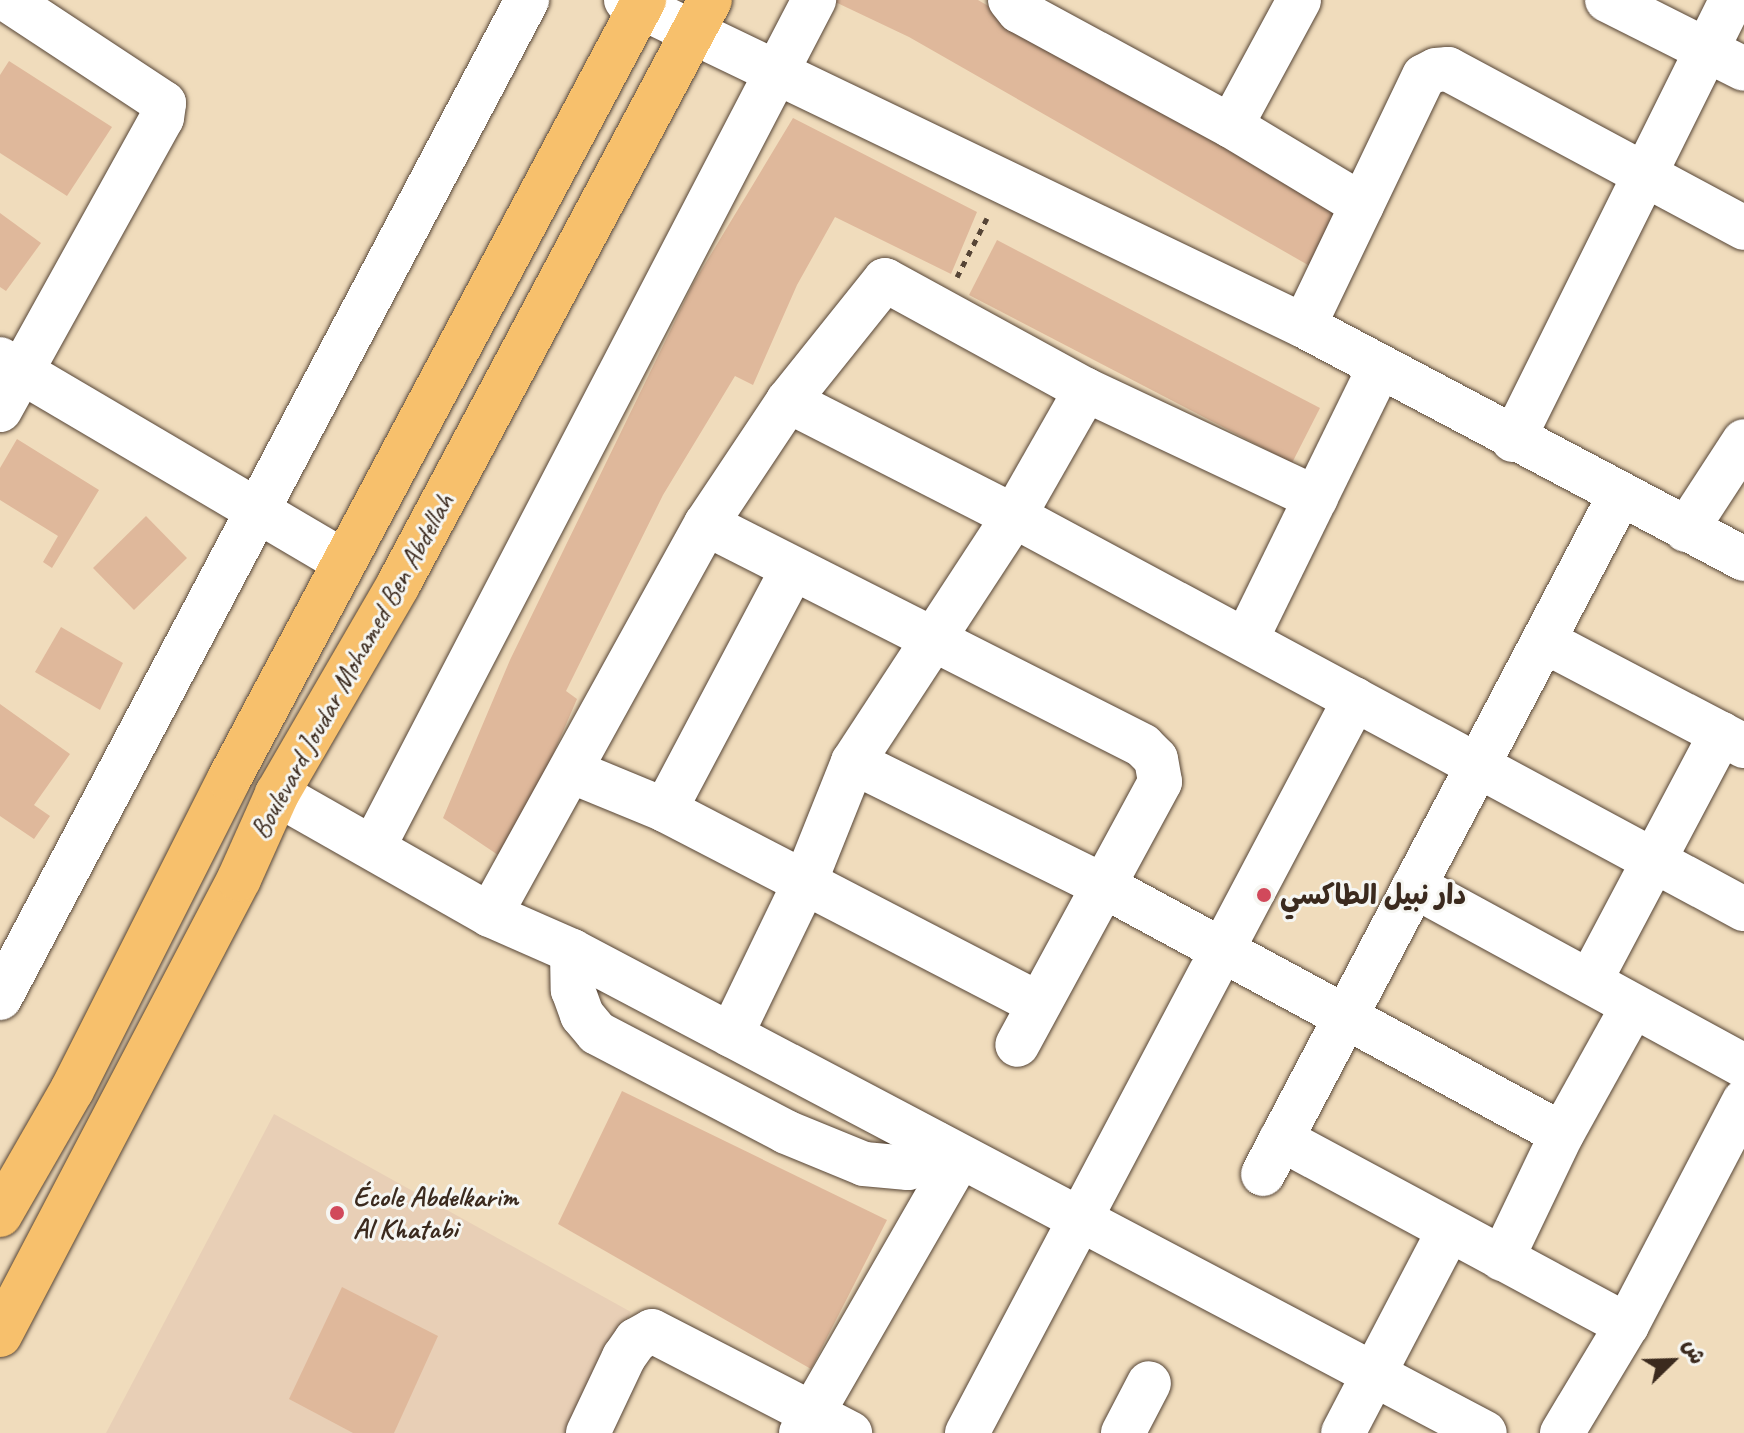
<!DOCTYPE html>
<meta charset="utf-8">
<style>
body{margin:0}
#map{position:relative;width:1744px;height:1433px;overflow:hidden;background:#f0dcbc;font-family:Caveat,"Playpen Sans Arabic",sans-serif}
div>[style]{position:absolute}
.built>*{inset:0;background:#e8cfb6}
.building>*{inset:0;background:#dfb89b}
.path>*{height:5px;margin-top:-2.5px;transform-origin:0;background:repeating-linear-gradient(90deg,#564536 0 6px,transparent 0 12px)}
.roads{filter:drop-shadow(0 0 2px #564536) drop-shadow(0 0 2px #564536)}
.minor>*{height:44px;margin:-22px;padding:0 22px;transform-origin:22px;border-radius:22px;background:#fff}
.major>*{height:44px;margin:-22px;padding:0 22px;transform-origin:22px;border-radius:22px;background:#f7c06c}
.dots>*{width:22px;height:22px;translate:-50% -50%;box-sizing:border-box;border:4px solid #f6f6f2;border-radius:50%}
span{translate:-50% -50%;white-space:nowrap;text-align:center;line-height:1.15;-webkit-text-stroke:6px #f6f6f2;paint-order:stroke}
.street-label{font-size:28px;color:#3b2a1e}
.poi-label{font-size:28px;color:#3b2a1e;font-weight:700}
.left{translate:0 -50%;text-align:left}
.north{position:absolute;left:1632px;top:1321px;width:80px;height:80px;-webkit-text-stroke:6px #f6f6f2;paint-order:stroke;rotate:67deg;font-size:22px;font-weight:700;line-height:32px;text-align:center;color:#3b2a1e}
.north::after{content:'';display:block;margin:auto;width:28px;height:36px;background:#3b2a1e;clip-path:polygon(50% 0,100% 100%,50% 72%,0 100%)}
</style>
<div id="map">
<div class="built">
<i style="clip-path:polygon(274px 1114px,631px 1312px,569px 1433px,106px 1433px)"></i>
</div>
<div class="building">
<i style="clip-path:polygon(831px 0,978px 0,1341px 212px,1315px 269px,909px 37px)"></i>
<i style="clip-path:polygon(9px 61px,112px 127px,67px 196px,0 153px,0 75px)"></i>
<i style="clip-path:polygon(793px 118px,977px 212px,951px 274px,835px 217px,797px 285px,753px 385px,735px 376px,663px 495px,566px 691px,577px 699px,507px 861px,443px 818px,510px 660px,693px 284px)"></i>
<i style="clip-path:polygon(0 213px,41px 243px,6px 291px,0 287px)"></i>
<i style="clip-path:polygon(997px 240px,1320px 408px,1292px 463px,969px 295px)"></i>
<i style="clip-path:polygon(17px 439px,99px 490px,52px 568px,43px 562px,58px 536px,0 500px,0 468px)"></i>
<i style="clip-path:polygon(146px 516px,187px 558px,134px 610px,93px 568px)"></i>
<i style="clip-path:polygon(61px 627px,123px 663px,100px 710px,35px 672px)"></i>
<i style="clip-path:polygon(0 704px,70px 754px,34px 805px,50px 816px,34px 839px,0 816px)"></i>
<i style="clip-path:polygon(622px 1091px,887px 1220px,811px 1369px,558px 1224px)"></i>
<i style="clip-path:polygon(342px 1287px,438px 1336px,394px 1433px,353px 1433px,289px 1399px)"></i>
</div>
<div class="path">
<i style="left:957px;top:277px;width:66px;rotate:-63deg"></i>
</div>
<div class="roads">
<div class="minor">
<i style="left:626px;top:0;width:752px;rotate:25.68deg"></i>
<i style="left:1304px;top:326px;width:498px;rotate:27.9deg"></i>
<i style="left:1010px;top:0;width:14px;rotate:51deg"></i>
<i style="left:1019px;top:11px;width:241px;rotate:28.5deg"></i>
<i style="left:1231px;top:126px;width:153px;rotate:31.1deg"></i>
<i style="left:1607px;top:0;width:153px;rotate:26.7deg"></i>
<i style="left:1231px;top:126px;width:143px;rotate:-61.6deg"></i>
<i style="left:1304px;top:326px;width:277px;rotate:-64.4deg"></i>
<i style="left:1424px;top:76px;width:13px;rotate:-27deg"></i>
<i style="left:1436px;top:70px;width:12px;rotate:-5deg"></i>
<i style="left:1448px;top:69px;width:336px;rotate:28.2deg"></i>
<i style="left:0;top:359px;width:399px;rotate:30.5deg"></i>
<i style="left:788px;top:401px;width:254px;rotate:27deg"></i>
<i style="left:1014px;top:516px;width:829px;rotate:28.3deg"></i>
<i style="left:0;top:410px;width:334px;rotate:-61deg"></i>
<i style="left:162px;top:118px;width:15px;rotate:-82deg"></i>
<i style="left:164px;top:103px;width:187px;rotate:-146.6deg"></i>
<i style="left:1513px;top:440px;width:491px;rotate:-63.6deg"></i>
<i style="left:706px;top:524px;width:490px;rotate:26.9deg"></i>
<i style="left:1143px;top:746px;width:18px;rotate:45deg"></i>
<i style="left:1156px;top:759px;width:23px;rotate:80deg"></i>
<i style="left:1160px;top:782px;width:299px;rotate:118.5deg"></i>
<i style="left:1686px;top:530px;width:106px;rotate:-56.9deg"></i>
<i style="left:1246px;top:640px;width:303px;rotate:-63.9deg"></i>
<i style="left:1544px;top:641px;width:226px;rotate:27.7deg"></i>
<i style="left:853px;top:762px;width:275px;rotate:26.3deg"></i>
<i style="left:1100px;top:884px;width:525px;rotate:28.42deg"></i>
<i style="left:573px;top:772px;width:100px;rotate:22.4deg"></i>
<i style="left:665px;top:810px;width:420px;rotate:27.4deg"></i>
<i style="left:277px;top:794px;width:245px;rotate:29.6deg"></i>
<i style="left:490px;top:915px;width:90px;rotate:23.7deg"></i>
<i style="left:572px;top:951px;width:1032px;rotate:27.83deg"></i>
<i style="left:665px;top:810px;width:272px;rotate:-62.1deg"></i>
<i style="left:374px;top:846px;width:954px;rotate:-62.52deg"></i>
<i style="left:1414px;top:886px;width:376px;rotate:28.6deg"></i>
<i style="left:490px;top:915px;width:447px;rotate:-61.1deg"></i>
<i style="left:706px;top:524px;width:148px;rotate:-56.3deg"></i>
<i style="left:788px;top:401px;width:155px;rotate:-51.3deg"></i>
<i style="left:885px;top:280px;width:229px;rotate:28.7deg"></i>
<i style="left:1086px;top:390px;width:254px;rotate:25.2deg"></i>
<i style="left:572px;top:951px;width:39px;rotate:89deg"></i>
<i style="left:573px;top:990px;width:27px;rotate:70deg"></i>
<i style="left:582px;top:1015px;width:23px;rotate:50deg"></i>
<i style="left:597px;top:1033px;width:213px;rotate:27.6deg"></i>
<i style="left:786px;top:1132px;width:84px;rotate:22.3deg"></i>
<i style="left:864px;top:1164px;width:44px;rotate:5.2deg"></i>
<i style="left:908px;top:1168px;width:17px;rotate:-28deg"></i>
<i style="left:923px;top:1160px;width:21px;rotate:-53deg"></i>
<i style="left:1590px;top:981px;width:280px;rotate:-62.1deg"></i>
<i style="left:0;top:998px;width:1129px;rotate:-62.16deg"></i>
<i style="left:731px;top:1035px;width:170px;rotate:-64.2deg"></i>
<i style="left:805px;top:882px;width:129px;rotate:-68.2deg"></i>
<i style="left:853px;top:762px;width:294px;rotate:-56.8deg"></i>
<i style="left:1014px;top:516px;width:145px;rotate:-60.3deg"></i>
<i style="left:1281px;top:1139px;width:393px;rotate:28.3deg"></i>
<i style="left:1263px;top:1174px;width:767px;rotate:-62.27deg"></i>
<i style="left:1502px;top:1259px;width:139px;rotate:-64.4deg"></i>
<i style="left:1562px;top:1134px;width:146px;rotate:-61deg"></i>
<i style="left:588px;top:1433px;width:84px;rotate:-64.7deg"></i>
<i style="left:624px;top:1357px;width:21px;rotate:-55deg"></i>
<i style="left:636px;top:1340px;width:18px;rotate:-29deg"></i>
<i style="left:652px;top:1331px;width:223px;rotate:27.3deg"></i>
<i style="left:801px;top:1433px;width:319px;rotate:-60.1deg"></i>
<i style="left:967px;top:1433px;width:830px;rotate:-62.14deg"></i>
<i style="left:1123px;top:1433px;width:56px;rotate:-62.5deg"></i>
<i style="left:1343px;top:1433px;width:227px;rotate:-62.4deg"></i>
<i style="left:1562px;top:1433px;width:126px;rotate:-59deg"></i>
<i style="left:1627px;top:1325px;width:253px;rotate:-62.4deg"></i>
</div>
<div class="major">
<i style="left:0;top:1215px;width:144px;rotate:-60.1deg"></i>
<i style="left:72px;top:1090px;width:348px;rotate:-63.2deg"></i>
<i style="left:229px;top:779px;width:883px;rotate:-61.95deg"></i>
<i style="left:0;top:1335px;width:515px;rotate:-62.34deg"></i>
<i style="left:239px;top:879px;width:93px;rotate:-65.9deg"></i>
<i style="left:277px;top:794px;width:241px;rotate:-59.9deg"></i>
<i style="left:398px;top:585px;width:663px;rotate:-61.93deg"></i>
</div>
</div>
<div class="dots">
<i style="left:1264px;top:895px;background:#d1495b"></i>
<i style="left:337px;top:1213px;background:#d1495b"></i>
</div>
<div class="street-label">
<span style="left:352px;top:666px;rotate:-61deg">Boulevard Joudar Mohamed Ben Abdellah</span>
</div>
<div class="poi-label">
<span class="left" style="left:1280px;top:895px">دار نبيل الطاكسي</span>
<span class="left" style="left:353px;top:1213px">École Abdelkarim<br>Al Khatabi</span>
</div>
<div class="north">ش</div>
</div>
